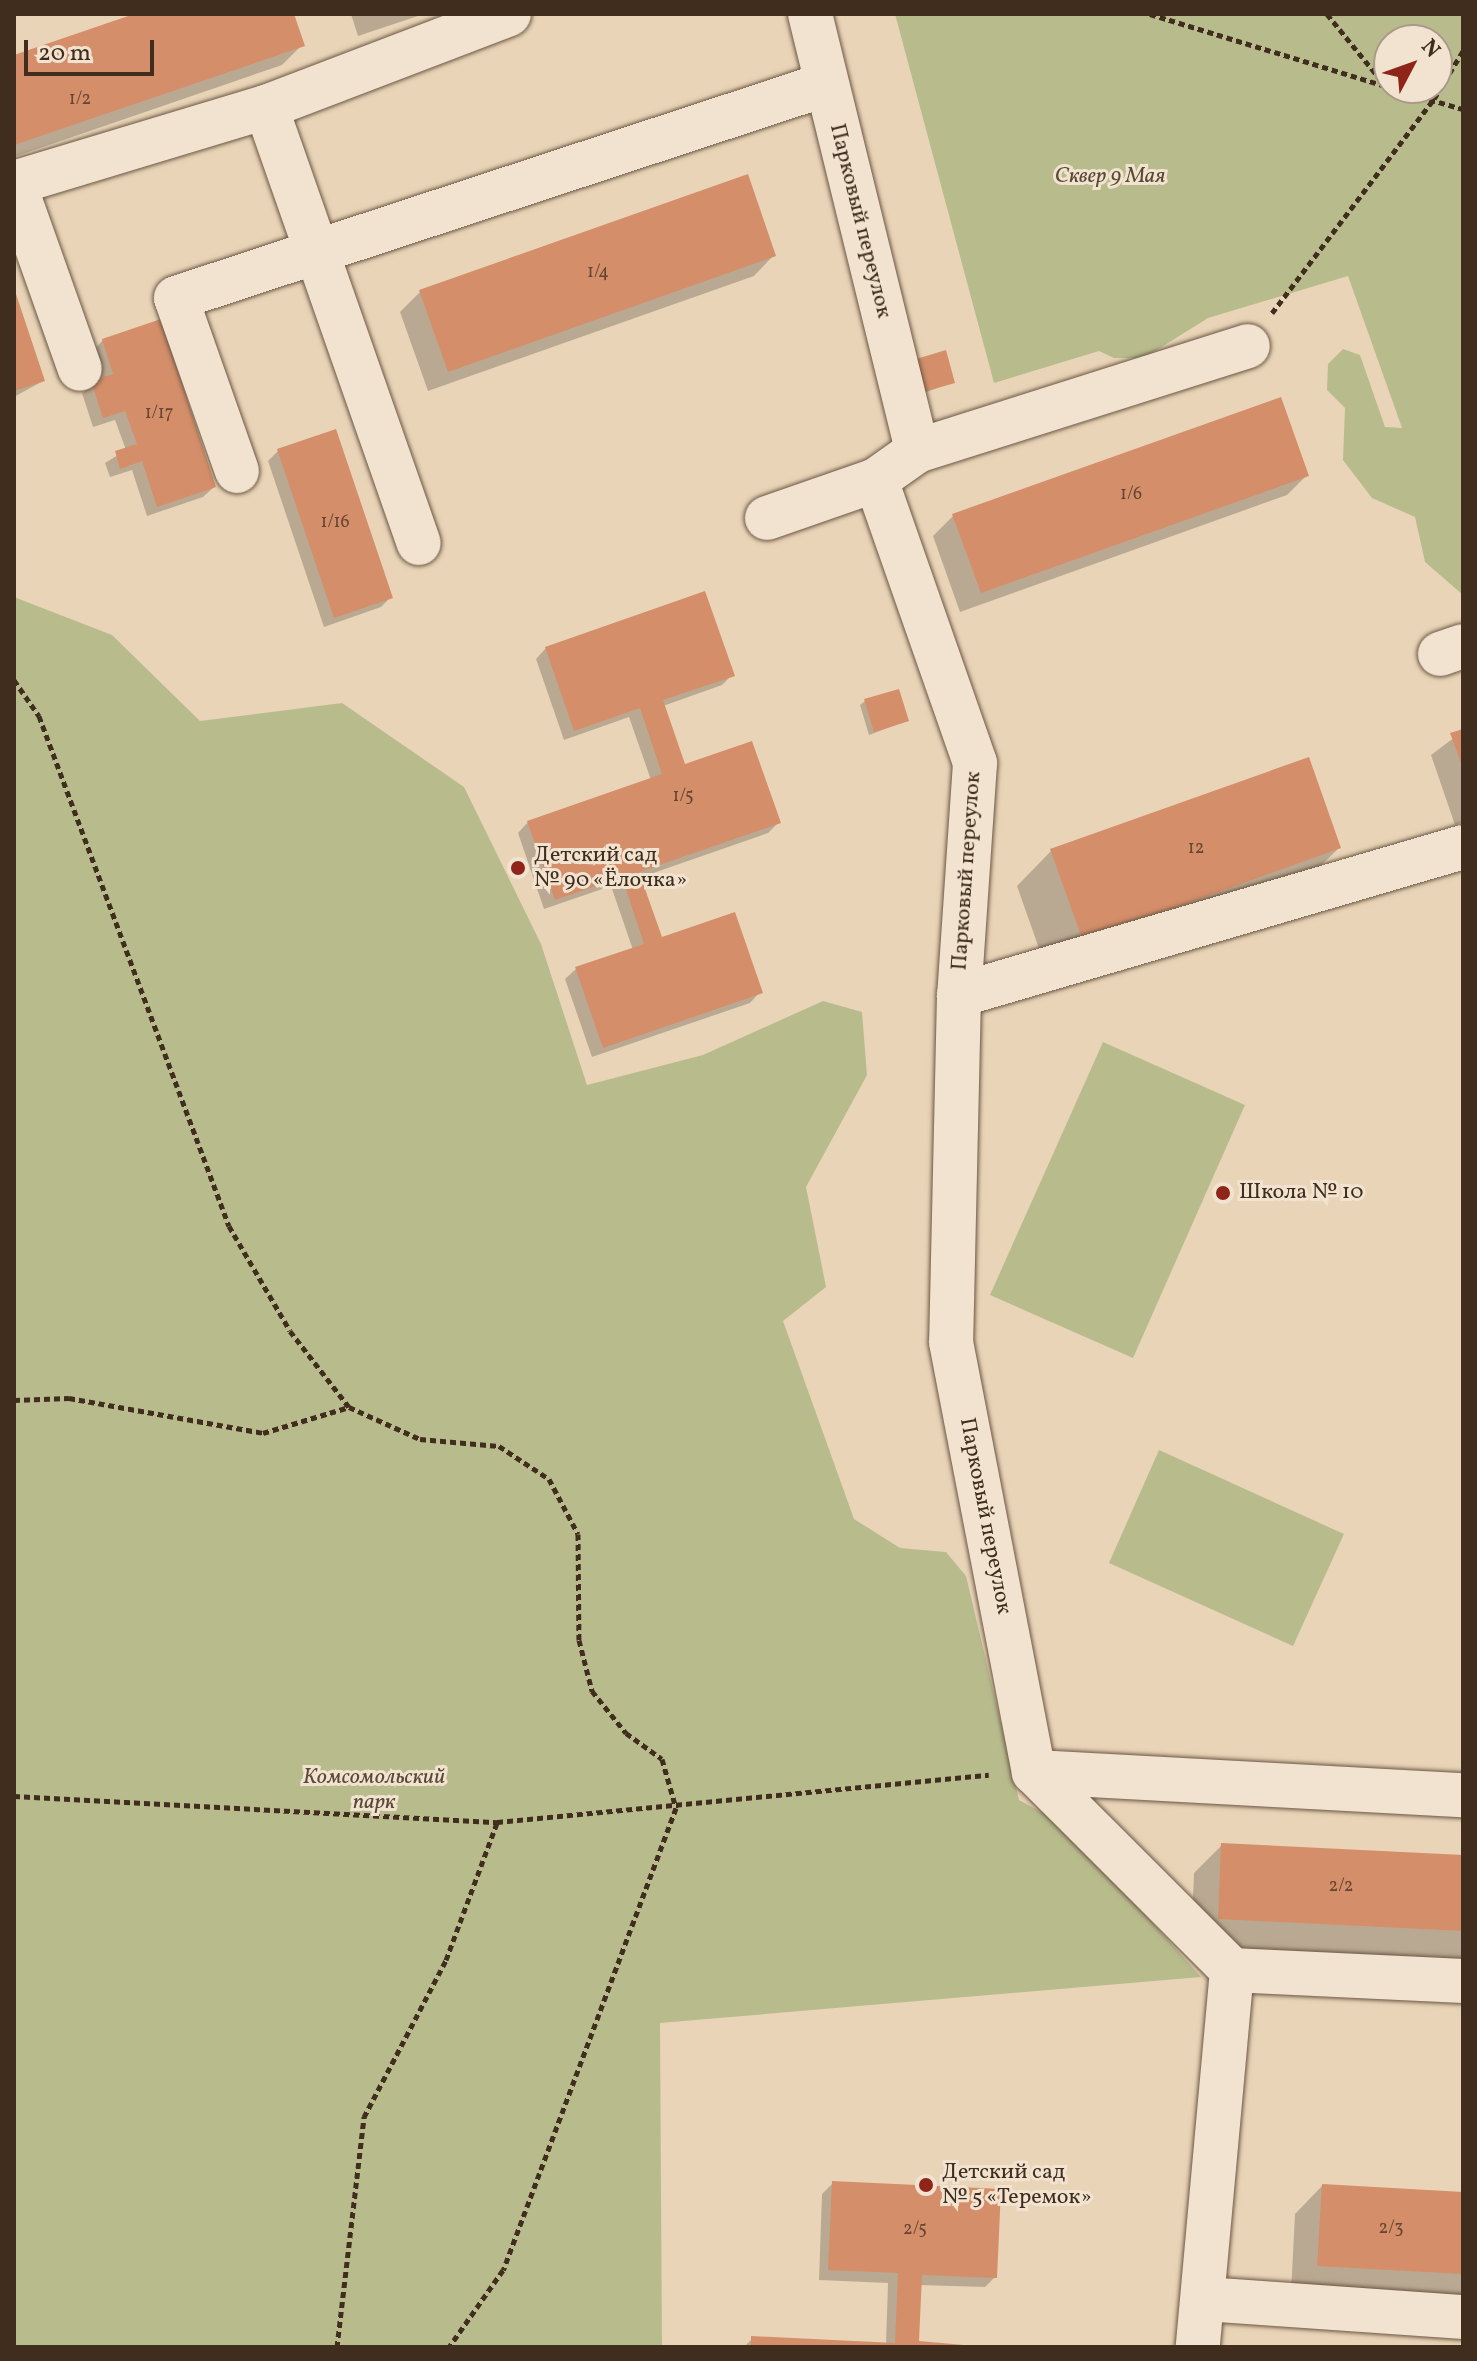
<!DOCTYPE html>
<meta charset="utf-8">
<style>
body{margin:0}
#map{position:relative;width:1477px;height:2361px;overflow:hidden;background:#e9d4b7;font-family:Vollkorn,serif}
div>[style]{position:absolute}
.green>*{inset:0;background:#b8bc8d}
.shadow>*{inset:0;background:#0003}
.building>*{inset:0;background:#d48e6a}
.path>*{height:5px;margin-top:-2.5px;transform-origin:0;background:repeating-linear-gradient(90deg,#412d1e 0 6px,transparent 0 10px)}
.roads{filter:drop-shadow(0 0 2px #6b5744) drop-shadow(0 0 2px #6b5744)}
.minor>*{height:44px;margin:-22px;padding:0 22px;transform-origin:22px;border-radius:22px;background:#f1e3d0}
.dots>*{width:22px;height:22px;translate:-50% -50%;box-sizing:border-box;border:4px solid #f1e3d0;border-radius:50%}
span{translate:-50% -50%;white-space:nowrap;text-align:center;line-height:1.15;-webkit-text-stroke:6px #f1e3d0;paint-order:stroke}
.number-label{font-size:18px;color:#664531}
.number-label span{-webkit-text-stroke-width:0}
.park-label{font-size:22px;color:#594a34;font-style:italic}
.street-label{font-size:22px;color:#412d1e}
.poi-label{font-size:22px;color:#412d1e}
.left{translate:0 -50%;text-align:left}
.frame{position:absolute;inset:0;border:16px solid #412d1e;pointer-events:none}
.north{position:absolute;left:1373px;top:24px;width:80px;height:80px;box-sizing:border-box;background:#f1e3d0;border:2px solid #ab9a89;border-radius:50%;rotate:49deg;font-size:22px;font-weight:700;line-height:32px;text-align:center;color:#412d1e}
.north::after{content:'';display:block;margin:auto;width:28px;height:36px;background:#8f2418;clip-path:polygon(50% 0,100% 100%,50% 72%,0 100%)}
.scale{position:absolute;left:24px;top:40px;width:130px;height:36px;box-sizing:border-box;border:4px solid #412d1e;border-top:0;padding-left:10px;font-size:24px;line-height:28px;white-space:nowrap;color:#412d1e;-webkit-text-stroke:6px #f1e3d0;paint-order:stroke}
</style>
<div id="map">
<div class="green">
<i style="clip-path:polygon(evenodd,895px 14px,1463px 14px,1463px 595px,1425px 562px,1415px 517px,1372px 498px,1343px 460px,1345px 408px,1327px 390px,1328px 364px,1343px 349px,1360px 355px,1385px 427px,1402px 428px,1348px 276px,1208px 318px,1144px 358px,1114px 358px,1099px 351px,994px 383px,895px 14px,1389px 40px,1437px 40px,1437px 88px,1389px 88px,1389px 40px)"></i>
<i style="clip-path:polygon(14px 597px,112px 635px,200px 721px,342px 703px,464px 787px,541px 944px,587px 1085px,703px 1055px,823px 1001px,862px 1012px,867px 1075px,806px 1187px,826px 1287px,783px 1321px,854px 1519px,900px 1548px,946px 1552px,966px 1576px,1019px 1800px,1064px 1824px,1201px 1977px,660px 2023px,662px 2347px,14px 2347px)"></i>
<i style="clip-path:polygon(1103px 1042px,1245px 1105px,1133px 1358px,990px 1295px)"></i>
<i style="clip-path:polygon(1159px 1450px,1344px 1534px,1293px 1646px,1109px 1563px)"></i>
</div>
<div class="shadow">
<i style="clip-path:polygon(140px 14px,292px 14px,302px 45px,282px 65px,14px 157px,14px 57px)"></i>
<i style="clip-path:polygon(351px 14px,424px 14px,358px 36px)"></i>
<i style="clip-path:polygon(774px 255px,754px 276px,428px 391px,400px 312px,420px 292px)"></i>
<i style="clip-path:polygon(14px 292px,43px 381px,14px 397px)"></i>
<i style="clip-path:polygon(103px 340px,214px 487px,203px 497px,147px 516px,132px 470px,110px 477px,105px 463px,126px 450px,115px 420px,93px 427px,82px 393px,102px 380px,93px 351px)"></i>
<i style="clip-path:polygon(910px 367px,953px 382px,919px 395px)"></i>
<i style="clip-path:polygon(278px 451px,391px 597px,381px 607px,324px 627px,268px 461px)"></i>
<i style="clip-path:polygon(1307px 475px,1287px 495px,960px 612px,933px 536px,953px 516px)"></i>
<i style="clip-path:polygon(546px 648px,732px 675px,722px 685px,663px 706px,684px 766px,778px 823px,768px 833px,639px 878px,661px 939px,760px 992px,750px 1003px,592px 1057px,565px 979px,576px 969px,633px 950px,611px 886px,544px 909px,518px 833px,528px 822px,651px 780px,629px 717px,564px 740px,536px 659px)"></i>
<i style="clip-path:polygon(865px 701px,907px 721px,869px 735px,860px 705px)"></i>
<i style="clip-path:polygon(1463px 731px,1463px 822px,1455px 825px,1431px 755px)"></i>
<i style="clip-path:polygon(1339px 848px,1304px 882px,1048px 974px,1017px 886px,1051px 851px)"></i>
<i style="clip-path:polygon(1222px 1845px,1463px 1857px,1463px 1959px,1191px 1946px,1194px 1873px)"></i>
<i style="clip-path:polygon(833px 2183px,995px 2277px,985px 2287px,919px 2285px,917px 2343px,988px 2347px,744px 2347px,752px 2339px,886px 2344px,888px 2283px,819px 2280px,822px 2194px)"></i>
<i style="clip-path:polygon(1322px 2186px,1463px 2194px,1463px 2302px,1291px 2293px,1295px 2214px)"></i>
</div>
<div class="building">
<i style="clip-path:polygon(134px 14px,294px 14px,305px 46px,14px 145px,14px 55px)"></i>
<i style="clip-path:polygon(748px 174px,776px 256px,448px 372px,419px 290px)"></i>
<i style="clip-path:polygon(14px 288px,45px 381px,14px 391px)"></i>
<i style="clip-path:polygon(161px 319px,216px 487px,157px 507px,142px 461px,120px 469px,115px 451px,137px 444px,125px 411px,103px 418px,91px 381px,113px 374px,102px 339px)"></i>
<i style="clip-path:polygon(946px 350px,955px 383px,923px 392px,913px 360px)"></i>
<i style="clip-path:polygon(1281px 397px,1309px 476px,981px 593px,952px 514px)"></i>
<i style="clip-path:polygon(336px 429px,393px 598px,334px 618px,277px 449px)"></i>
<i style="clip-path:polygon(705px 591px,735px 676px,663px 700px,685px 764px,752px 741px,781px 823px,639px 872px,662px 937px,735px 912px,763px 993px,603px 1048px,575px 967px,644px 944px,622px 877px,555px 900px,527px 821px,662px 774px,640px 708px,574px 731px,545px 647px)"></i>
<i style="clip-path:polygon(899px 689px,909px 721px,874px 732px,864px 699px)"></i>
<i style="clip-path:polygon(1463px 729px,1463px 768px,1450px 733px)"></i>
<i style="clip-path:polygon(1309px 757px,1341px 848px,1083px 941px,1050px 849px)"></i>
<i style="clip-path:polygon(1221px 1843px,1463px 1855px,1463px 1931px,1218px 1919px)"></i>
<i style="clip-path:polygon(832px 2181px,1001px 2189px,997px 2278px,922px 2275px,919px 2341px,986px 2347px,751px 2347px,751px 2336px,895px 2343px,898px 2273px,828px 2270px)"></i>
<i style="clip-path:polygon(1322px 2184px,1463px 2192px,1463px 2274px,1317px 2266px)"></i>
</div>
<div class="path">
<i style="left:1150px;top:14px;width:250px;rotate:17deg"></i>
<i style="left:1327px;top:14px;width:92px;rotate:50.8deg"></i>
<i style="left:1391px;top:88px;width:75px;rotate:16.3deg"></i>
<i style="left:1272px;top:313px;width:268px;rotate:-52.9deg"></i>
<i style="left:1434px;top:99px;width:56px;rotate:-58.9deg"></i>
<i style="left:14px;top:680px;width:44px;rotate:55.2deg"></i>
<i style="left:39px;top:716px;width:544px;rotate:69.57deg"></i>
<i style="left:229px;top:1226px;width:121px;rotate:59.8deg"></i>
<i style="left:290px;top:1331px;width:96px;rotate:52.2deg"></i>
<i style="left:349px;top:1407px;width:78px;rotate:24.3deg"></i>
<i style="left:420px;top:1439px;width:79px;rotate:5.1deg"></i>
<i style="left:499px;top:1446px;width:60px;rotate:33.4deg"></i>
<i style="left:549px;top:1479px;width:62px;rotate:62.2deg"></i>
<i style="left:578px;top:1534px;width:106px;rotate:89.5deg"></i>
<i style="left:579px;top:1640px;width:53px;rotate:75.7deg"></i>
<i style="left:592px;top:1691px;width:54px;rotate:51deg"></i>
<i style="left:626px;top:1733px;width:44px;rotate:35.8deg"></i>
<i style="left:662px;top:1759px;width:51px;rotate:74.1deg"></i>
<i style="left:676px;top:1808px;width:493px;rotate:110.5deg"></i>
<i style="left:503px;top:2270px;width:94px;rotate:125deg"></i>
<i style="left:14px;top:1400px;width:55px;rotate:-2.1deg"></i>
<i style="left:69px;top:1398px;width:197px;rotate:10.2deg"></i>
<i style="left:263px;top:1433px;width:90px;rotate:-16.8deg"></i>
<i style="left:14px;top:1796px;width:484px;rotate:3.1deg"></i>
<i style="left:497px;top:1822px;width:494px;rotate:-5.5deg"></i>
<i style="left:337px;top:2347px;width:232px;rotate:-83.3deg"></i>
<i style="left:364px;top:2117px;width:177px;rotate:-62.4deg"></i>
<i style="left:446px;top:1960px;width:146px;rotate:-69.6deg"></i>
</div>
<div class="roads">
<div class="minor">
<i style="left:810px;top:14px;width:450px;rotate:76.2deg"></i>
<i style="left:917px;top:451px;width:50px;rotate:144.7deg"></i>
<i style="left:876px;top:480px;width:300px;rotate:70.7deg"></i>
<i style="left:975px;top:763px;width:233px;rotate:93.9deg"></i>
<i style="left:959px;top:995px;width:347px;rotate:91.3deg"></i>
<i style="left:951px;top:1342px;width:438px;rotate:79.1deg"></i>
<i style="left:266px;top:107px;width:462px;rotate:70.7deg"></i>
<i style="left:14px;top:183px;width:263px;rotate:-16.8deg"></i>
<i style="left:266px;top:107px;width:260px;rotate:-20.9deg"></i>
<i style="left:14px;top:183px;width:197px;rotate:70.5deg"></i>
<i style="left:917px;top:451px;width:347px;rotate:-17.6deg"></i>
<i style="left:237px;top:471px;width:183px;rotate:-109.4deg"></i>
<i style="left:176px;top:298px;width:685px;rotate:-18.2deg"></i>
<i style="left:767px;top:518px;width:115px;rotate:-19.2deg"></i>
<i style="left:1440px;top:654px;width:24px;rotate:-19deg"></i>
<i style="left:959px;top:995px;width:525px;rotate:-16.36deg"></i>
<i style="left:1034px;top:1772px;width:280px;rotate:45deg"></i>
<i style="left:1232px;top:1970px;width:379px;rotate:95.2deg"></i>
<i style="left:1034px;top:1772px;width:430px;rotate:3.1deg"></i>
<i style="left:1232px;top:1970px;width:231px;rotate:2.7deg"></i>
<i style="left:1205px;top:2299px;width:259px;rotate:4deg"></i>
</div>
</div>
<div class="dots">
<i style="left:518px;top:868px;background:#8f2418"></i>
<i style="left:1223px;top:1193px;background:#8f2418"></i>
<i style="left:926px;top:2185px;background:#8f2418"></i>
</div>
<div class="number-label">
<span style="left:80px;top:100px">1/2</span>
<span style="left:598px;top:273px">1/4</span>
<span style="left:159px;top:414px">1/17</span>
<span style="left:1131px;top:495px">1/6</span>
<span style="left:335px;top:523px">1/16</span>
<span style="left:683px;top:797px">1/5</span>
<span style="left:1196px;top:849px">12</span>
<span style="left:1341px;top:1887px">2/2</span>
<span style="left:1391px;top:2229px">2/3</span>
<span style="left:915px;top:2230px">2/5</span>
</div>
<div class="park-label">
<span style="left:1110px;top:177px">Сквер 9 Мая</span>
<span style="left:374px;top:1790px">Комсомольский<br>парк</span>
</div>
<div class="street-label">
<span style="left:860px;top:221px;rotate:76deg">Парковый переулок</span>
<span style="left:967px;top:871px;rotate:-86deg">Парковый переулок</span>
<span style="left:985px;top:1516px;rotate:79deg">Парковый переулок</span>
</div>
<div class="poi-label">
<span class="left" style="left:534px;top:868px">Детский сад<br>№ 90 «Ёлочка»</span>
<span class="left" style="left:1239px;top:1193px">Школа № 10</span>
<span class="left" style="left:942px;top:2185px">Детский сад<br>№ 5 «Теремок»</span>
</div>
<div class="frame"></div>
<div class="north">N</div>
<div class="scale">20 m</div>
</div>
